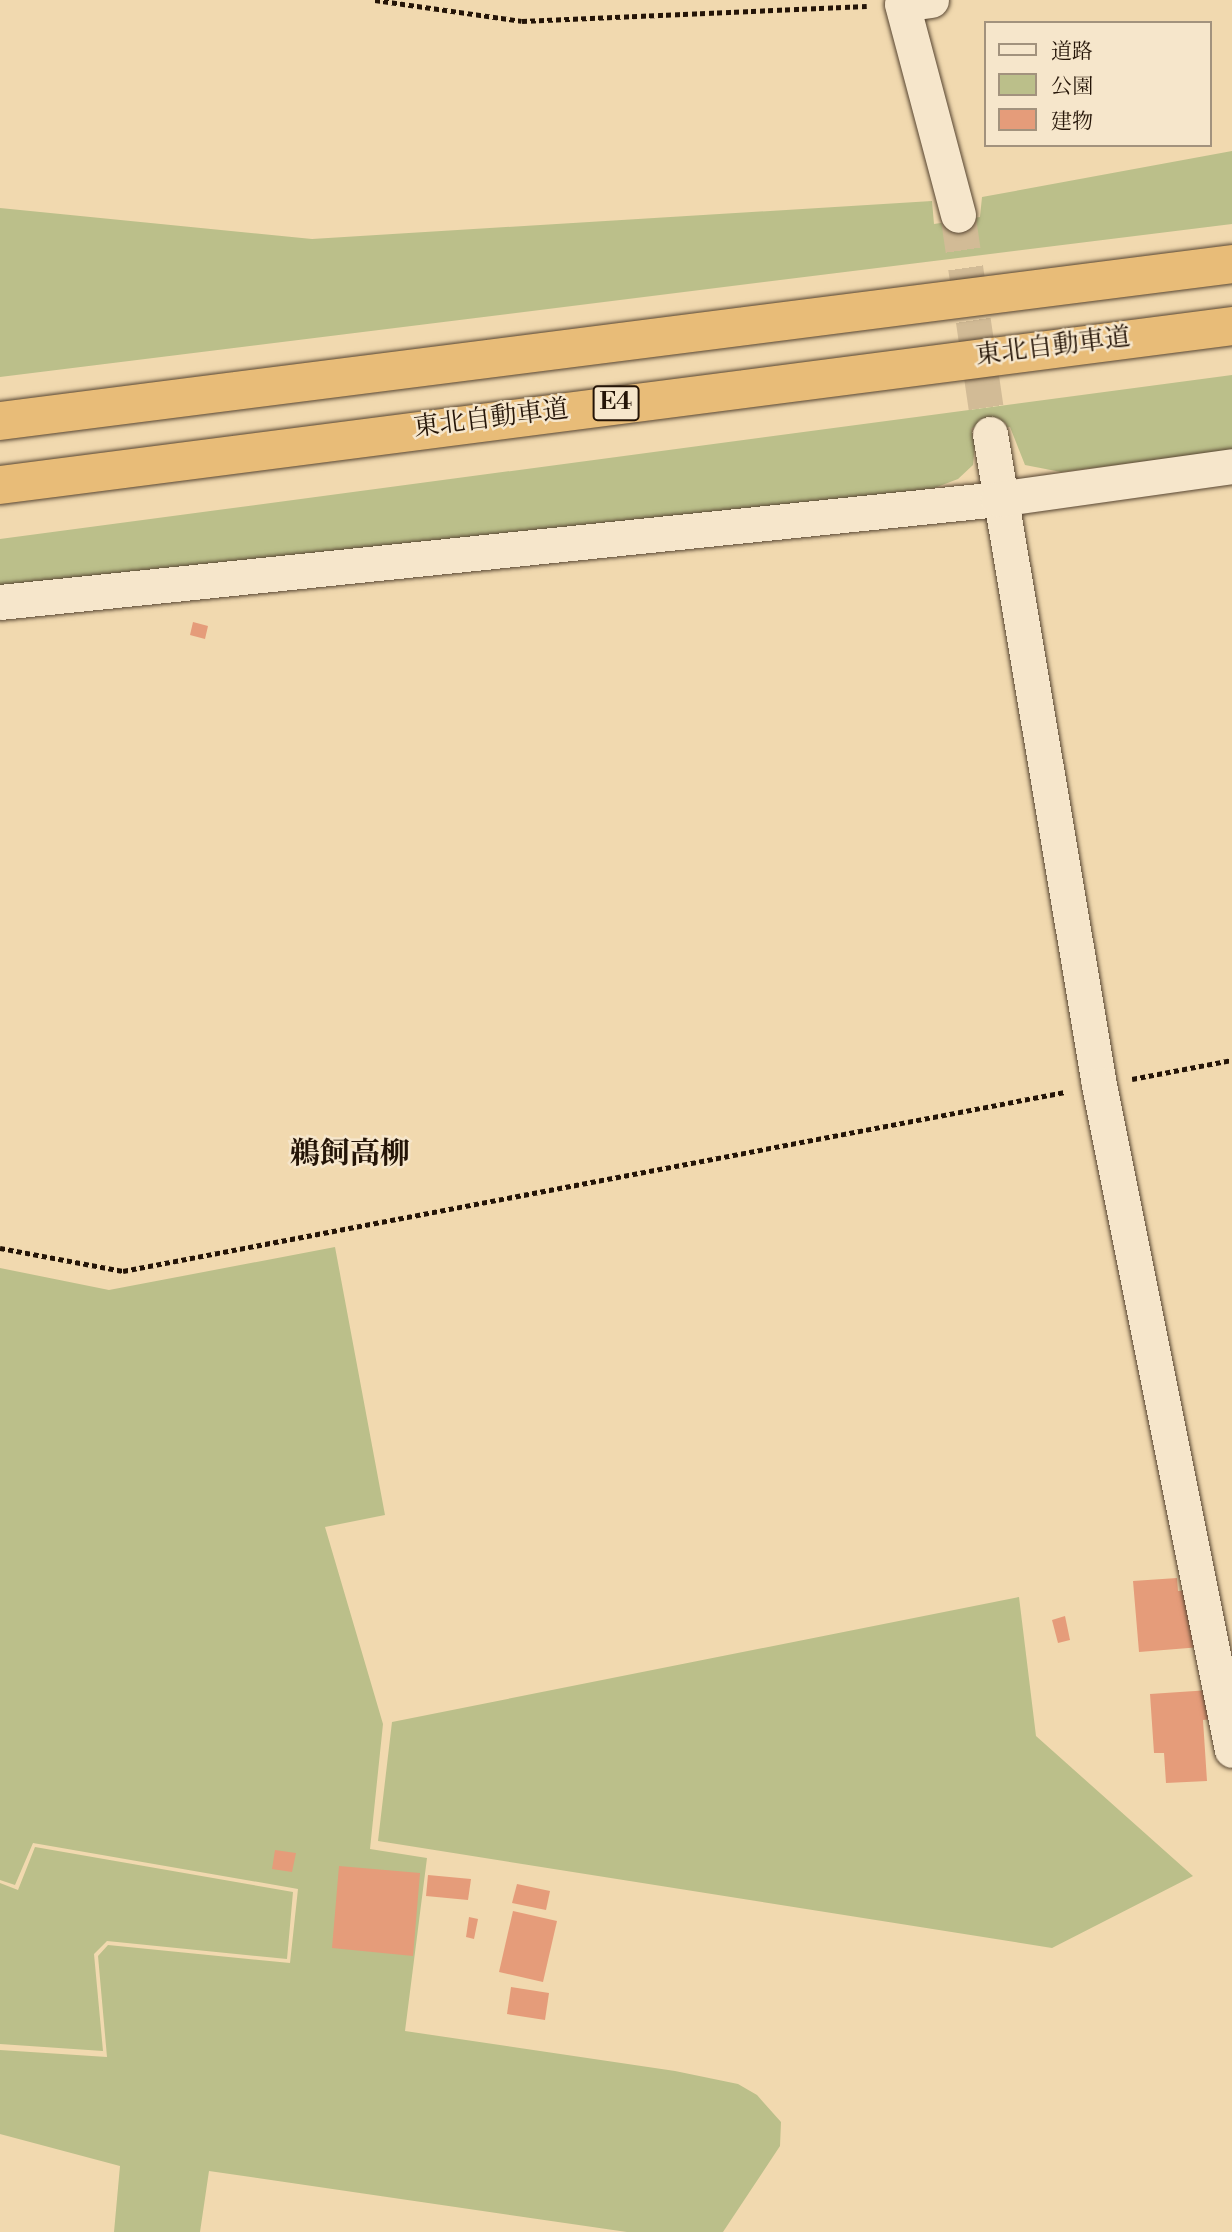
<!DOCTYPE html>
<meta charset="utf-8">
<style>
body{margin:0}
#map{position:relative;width:1232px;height:2232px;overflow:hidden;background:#f1d9af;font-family:"Libre Bodoni","Noto Serif JP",serif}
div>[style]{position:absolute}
.green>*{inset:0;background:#bbbf8a}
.building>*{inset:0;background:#e59c7a}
.street-tunnel>*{height:35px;margin-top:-17.5px;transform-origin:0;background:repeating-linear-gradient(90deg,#d2bb96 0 35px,transparent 0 53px)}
.path>*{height:4.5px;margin-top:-2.25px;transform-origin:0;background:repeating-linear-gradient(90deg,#241407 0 5px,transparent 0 8.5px)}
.roads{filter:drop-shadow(0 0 2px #574531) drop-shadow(0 0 2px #574531)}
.street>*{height:35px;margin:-17.5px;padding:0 17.5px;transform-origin:17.5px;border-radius:17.5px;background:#f6e6cb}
.highway>*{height:38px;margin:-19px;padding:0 19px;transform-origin:19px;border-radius:19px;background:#e8bc78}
span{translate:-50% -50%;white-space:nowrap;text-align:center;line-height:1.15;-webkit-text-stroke:5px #f6e6cb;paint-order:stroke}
.shield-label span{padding:2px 5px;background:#f6e6cb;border:2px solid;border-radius:5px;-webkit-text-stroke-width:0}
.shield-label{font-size:24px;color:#241407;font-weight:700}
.street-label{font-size:26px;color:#241407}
.quarter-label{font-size:30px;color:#241407;font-weight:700}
.legend{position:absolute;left:984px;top:21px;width:228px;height:126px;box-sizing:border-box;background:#f6e6cb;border:2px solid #a2927d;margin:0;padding:9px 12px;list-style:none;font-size:21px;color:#241407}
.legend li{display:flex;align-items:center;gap:14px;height:35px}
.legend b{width:35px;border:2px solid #a2927d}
</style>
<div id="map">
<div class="green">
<i style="clip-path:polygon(1232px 151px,1232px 224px,0 377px,0 208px,312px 239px,932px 201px,934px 224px,980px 217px,982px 197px)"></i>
<i style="clip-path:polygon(1232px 375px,1232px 450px,1061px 472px,1025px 465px,1010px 427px,976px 432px,973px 465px,958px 479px,924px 492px,0 595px,0 539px)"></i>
<i style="clip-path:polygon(335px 1247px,385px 1515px,325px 1527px,383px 1724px,370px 1849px,427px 1858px,405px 2031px,675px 2071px,738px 2084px,757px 2095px,781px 2122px,780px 2146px,723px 2232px,627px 2232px,209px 2171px,200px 2232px,114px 2232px,120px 2166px,0 2134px,0 2050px,107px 2057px,98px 1956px,108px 1945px,290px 1963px,298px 1889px,33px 1843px,15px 1885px,0 1880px,0 1268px,109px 1290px)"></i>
<i style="clip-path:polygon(1019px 1597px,1036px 1736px,1193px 1876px,1052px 1948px,378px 1841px,392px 1722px)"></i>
<i style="clip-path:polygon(35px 1847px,293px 1892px,287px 1959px,107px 1941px,94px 1954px,103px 2051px,0 2044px,0 1883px,18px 1890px)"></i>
</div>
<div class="building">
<i style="clip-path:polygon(193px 622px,208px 626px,205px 639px,190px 635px)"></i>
<i style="clip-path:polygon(1177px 1578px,1178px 1591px,1197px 1590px,1201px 1647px,1139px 1652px,1133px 1581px)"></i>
<i style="clip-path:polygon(1065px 1616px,1070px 1640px,1058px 1643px,1052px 1620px)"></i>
<i style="clip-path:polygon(1210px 1690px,1212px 1719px,1203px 1720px,1207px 1781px,1166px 1783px,1164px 1753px,1154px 1753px,1150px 1694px)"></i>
<i style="clip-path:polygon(275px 1850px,296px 1853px,292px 1872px,272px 1869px)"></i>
<i style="clip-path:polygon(339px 1866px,420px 1873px,413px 1956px,332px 1948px)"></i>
<i style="clip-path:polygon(428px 1875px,471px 1879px,468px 1900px,426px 1896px)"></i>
<i style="clip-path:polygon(517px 1884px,550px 1891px,546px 1910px,512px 1903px)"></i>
<i style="clip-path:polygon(513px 1911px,557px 1921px,543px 1982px,499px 1972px)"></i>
<i style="clip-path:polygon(469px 1917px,478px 1919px,474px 1939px,466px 1937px)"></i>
<i style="clip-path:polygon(511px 1987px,549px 1993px,545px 2020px,507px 2014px)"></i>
</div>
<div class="street-tunnel">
<i style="left:958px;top:215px;width:221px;rotate:81.7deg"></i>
</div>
<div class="path">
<i style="left:375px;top:0;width:148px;rotate:8.1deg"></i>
<i style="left:522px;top:21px;width:345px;rotate:-2.5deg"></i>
<i style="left:1132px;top:1079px;width:102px;rotate:-10.8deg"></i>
<i style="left:0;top:1248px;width:125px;rotate:10.6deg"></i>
<i style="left:123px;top:1271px;width:959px;rotate:-10.76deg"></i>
</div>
<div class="roads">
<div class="street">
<i style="left:931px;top:0;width:29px;rotate:172deg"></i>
<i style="left:902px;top:4px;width:218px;rotate:75.1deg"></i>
<i style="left:990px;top:434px;width:660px;rotate:80.49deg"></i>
<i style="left:1099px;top:1085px;width:678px;rotate:78.69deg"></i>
<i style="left:0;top:602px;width:1003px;rotate:-5.89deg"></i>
<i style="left:998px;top:499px;width:236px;rotate:-8deg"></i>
</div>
<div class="highway">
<i style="left:0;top:421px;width:1242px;rotate:-7.26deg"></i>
<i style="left:0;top:485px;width:1242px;rotate:-7.35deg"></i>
</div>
</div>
<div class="shield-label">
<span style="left:616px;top:403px">E4</span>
</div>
<div class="street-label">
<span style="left:1053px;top:347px;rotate:-7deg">東北自動車道</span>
<span style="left:491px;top:419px;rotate:-7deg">東北自動車道</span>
</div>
<div class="quarter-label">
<span style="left:350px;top:1154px">鵜飼高柳</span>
</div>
<ul class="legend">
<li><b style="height:9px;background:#f6e6cb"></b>道路</li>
<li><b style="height:19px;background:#bbbf8a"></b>公園</li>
<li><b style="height:19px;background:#e59c7a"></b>建物</li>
</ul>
</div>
